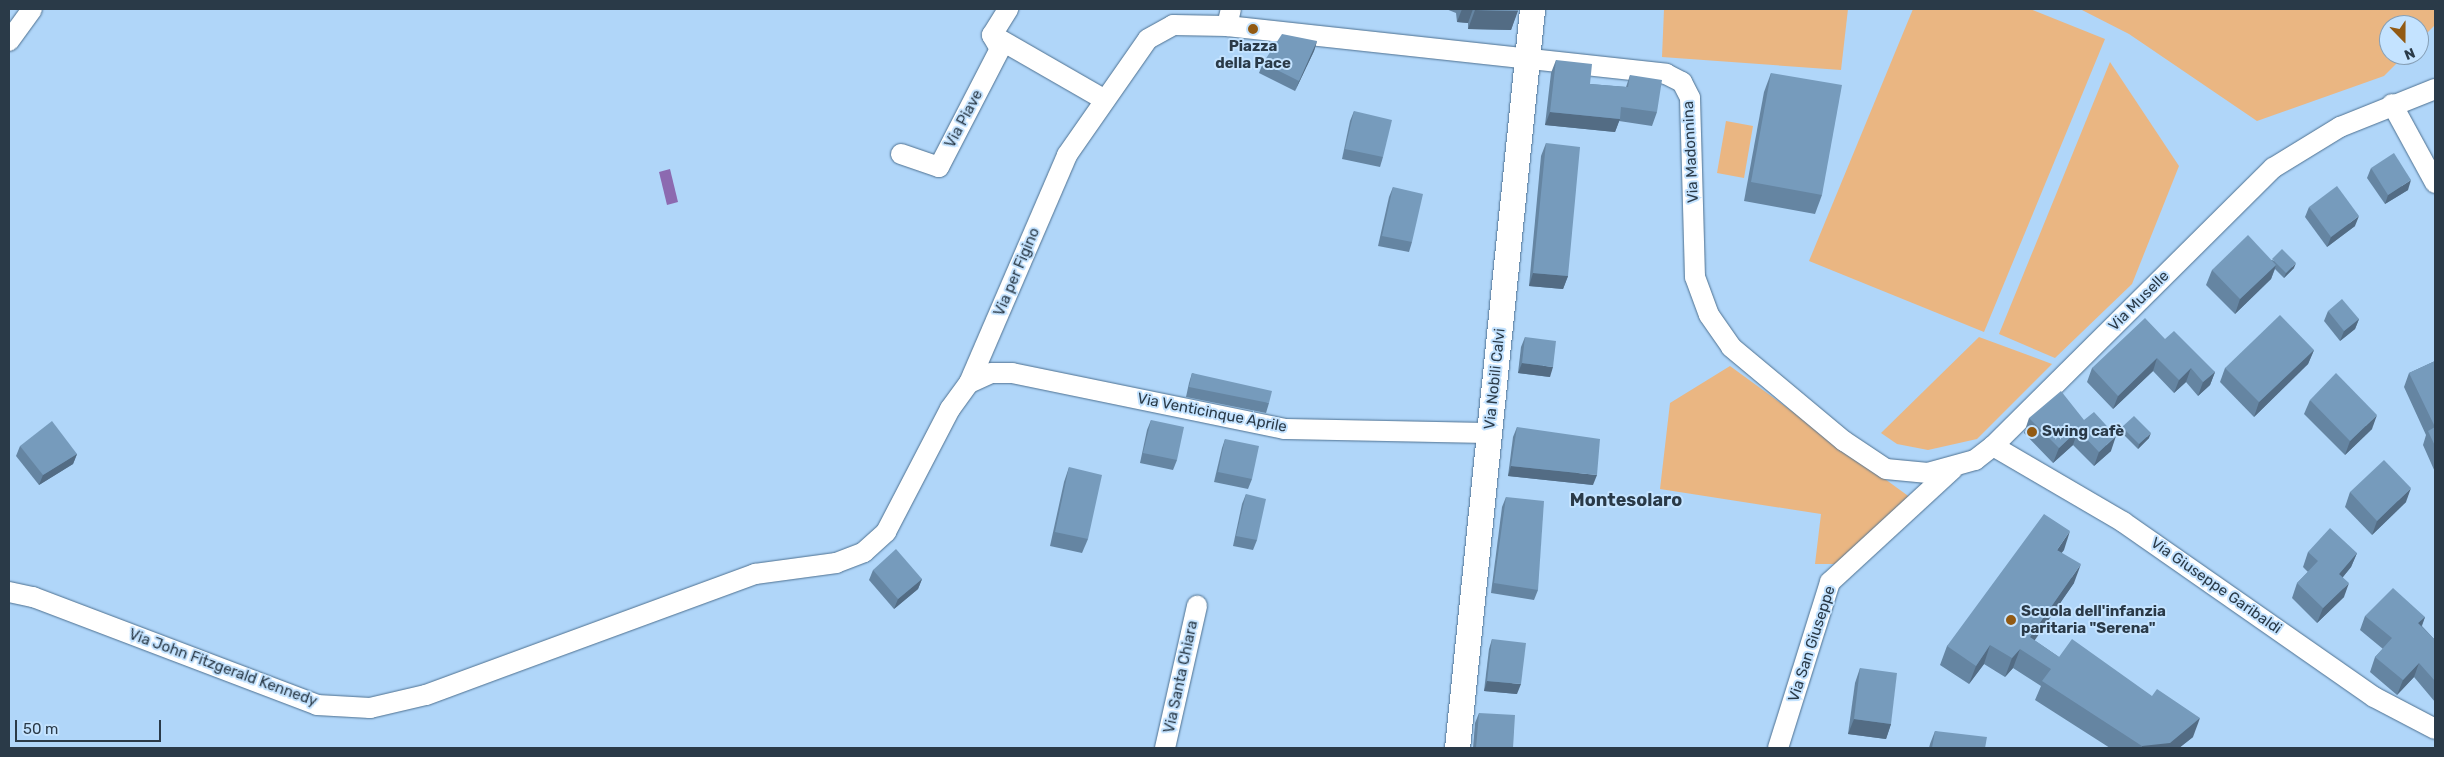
<!DOCTYPE html>
<meta charset="utf-8">
<style>
body{margin:0}
#map{position:relative;width:2444px;height:757px;overflow:hidden;background:#b0d6f9;font-family:Rubik,sans-serif}
div>[style]{position:absolute}
.green>*{inset:0;background:#eab682}
.water>*{inset:0;background:#8c6ab0}
.roads{filter:drop-shadow(0 0 1px #4d7090) drop-shadow(0 0 1px #4d7090)}
.minor>*{height:20px;margin:-10px;padding:0 10px;transform-origin:10px;border-radius:10px;background:#fff}
.major>*{height:25px;margin:-12.5px;padding:0 12.5px;transform-origin:12.5px;border-radius:12.5px;background:#fff}
.wall>*{inset:0;background:#6585a2}
.shaded-wall>*{inset:0;background:#536c84}
.building>*{inset:0;background:#769bbc}
.dots>*{width:14px;height:14px;translate:-50% -50%;box-sizing:border-box;border:2px solid #c4e3ff;border-radius:50%}
span{translate:-50% -50%;white-space:nowrap;text-align:center;line-height:1.15;-webkit-text-stroke:4px #c4e3ff;paint-order:stroke}
.poi-label{font-size:15px;color:#2a3a48;font-weight:700}
.left{translate:0 -50%;text-align:left}
.street-label{font-size:15px;color:#2a3a48}
.quarter-label{font-size:18px;color:#2a3a48;font-weight:700}
.frame{position:absolute;inset:0;border:10px solid #2a3a48;pointer-events:none}
.north{position:absolute;left:2379px;top:15px;width:50px;height:50px;box-sizing:border-box;background:#c4e3ff;border:1px solid #869fb6;border-radius:50%;rotate:158deg;font-size:14px;font-weight:700;line-height:20px;text-align:center;color:#2a3a48}
.north::after{content:'';display:block;margin:auto;width:18px;height:22px;background:#925a13;clip-path:polygon(50% 0,100% 100%,50% 72%,0 100%)}
.scale{position:absolute;left:15px;top:720px;width:146px;height:22px;box-sizing:border-box;border:2px solid #2a3a48;border-top:0;padding-left:6px;font-size:15px;line-height:18px;white-space:nowrap;color:#2a3a48;-webkit-text-stroke:4px #c4e3ff;paint-order:stroke}
</style>
<div id="map">
<div class="green">
<i style="clip-path:polygon(1664px 9px,1848px 9px,1841px 70px,1662px 57px)"></i>
<i style="clip-path:polygon(1913px 9px,2030px 9px,2105px 39px,1984px 332px,1809px 261px)"></i>
<i style="clip-path:polygon(2080px 9px,2435px 9px,2435px 25px,2419px 41px,2419px 25px,2389px 25px,2389px 55px,2405px 55px,2384px 76px,2257px 121px,2129px 34px)"></i>
<i style="clip-path:polygon(2110px 62px,2179px 166px,2132px 284px,2055px 358px,1999px 334px)"></i>
<i style="clip-path:polygon(1726px 121px,1753px 126px,1744px 178px,1717px 173px)"></i>
<i style="clip-path:polygon(1979px 337px,2052px 364px,1977px 439px,1928px 450px,1897px 444px,1881px 433px)"></i>
<i style="clip-path:polygon(1730px 366px,1911px 498px,1839px 564px,1815px 564px,1821px 514px,1660px 489px,1670px 403px)"></i>
</div>
<div class="water">
<i style="clip-path:polygon(670px 169px,678px 202px,667px 205px,659px 172px)"></i>
</div>
<div class="roads">
<div class="minor">
<i style="left:1227px;top:26px;width:17px;rotate:-77deg"></i>
<i style="left:992px;top:35px;width:130px;rotate:29.9deg"></i>
<i style="left:9px;top:41px;width:39px;rotate:-54deg"></i>
<i style="left:2392px;top:104px;width:90px;rotate:61.4deg"></i>
<i style="left:901px;top:154px;width:40px;rotate:18.9deg"></i>
<i style="left:939px;top:167px;width:133px;rotate:-62.7deg"></i>
<i style="left:1000px;top:49px;width:16px;rotate:-120deg"></i>
<i style="left:992px;top:35px;width:31px;rotate:-58deg"></i>
<i style="left:969px;top:383px;width:24px;rotate:-24deg"></i>
<i style="left:991px;top:373px;width:21px"></i>
<i style="left:1012px;top:373px;width:278px;rotate:11.6deg"></i>
<i style="left:1284px;top:429px;width:205px;rotate:1.1deg"></i>
<i style="left:1993px;top:446px;width:151px;rotate:30.3deg"></i>
<i style="left:2123px;top:522px;width:306px;rotate:34.9deg"></i>
<i style="left:2374px;top:697px;width:69px;rotate:27.7deg"></i>
<i style="left:9px;top:592px;width:25px;rotate:12deg"></i>
<i style="left:33px;top:597px;width:304px;rotate:20.8deg"></i>
<i style="left:317px;top:705px;width:53px;rotate:3.2deg"></i>
<i style="left:370px;top:708px;width:57px;rotate:-13.1deg"></i>
<i style="left:426px;top:695px;width:351px;rotate:-20.2deg"></i>
<i style="left:755px;top:574px;width:82px;rotate:-7.7deg"></i>
<i style="left:836px;top:563px;width:30px;rotate:-21deg"></i>
<i style="left:864px;top:552px;width:30px;rotate:-42deg"></i>
<i style="left:886px;top:532px;width:139px;rotate:-62.5deg"></i>
<i style="left:950px;top:409px;width:32px;rotate:-54deg"></i>
<i style="left:969px;top:383px;width:248px;rotate:-66.7deg"></i>
<i style="left:1067px;top:155px;width:141px;rotate:-55.1deg"></i>
<i style="left:1148px;top:39px;width:29px;rotate:-29deg"></i>
<i style="left:1173px;top:25px;width:54px;rotate:1.1deg"></i>
<i style="left:1227px;top:26px;width:442px;rotate:6.2deg"></i>
<i style="left:1666px;top:74px;width:18px;rotate:27deg"></i>
<i style="left:1682px;top:82px;width:18px;rotate:63deg"></i>
<i style="left:1690px;top:98px;width:179px;rotate:88.4deg"></i>
<i style="left:1695px;top:277px;width:40px;rotate:69.8deg"></i>
<i style="left:1709px;top:315px;width:39px;rotate:55deg"></i>
<i style="left:1731px;top:347px;width:147px;rotate:39.8deg"></i>
<i style="left:1844px;top:441px;width:50px;rotate:33.7deg"></i>
<i style="left:1886px;top:469px;width:42px;rotate:5.4deg"></i>
<i style="left:1928px;top:473px;width:49px;rotate:-15.5deg"></i>
<i style="left:1975px;top:460px;width:23px;rotate:-38deg"></i>
<i style="left:1993px;top:446px;width:395px;rotate:-44.8deg"></i>
<i style="left:2273px;top:168px;width:79px;rotate:-31.5deg"></i>
<i style="left:2340px;top:127px;width:102px;rotate:-21.8deg"></i>
<i style="left:1165px;top:748px;width:146px;rotate:-77.3deg"></i>
<i style="left:1778px;top:748px;width:174px;rotate:-72.6deg"></i>
<i style="left:1830px;top:582px;width:167px;rotate:-42.6deg"></i>
</div>
<div class="major">
<i style="left:1457px;top:748px;width:743px;rotate:-84.2deg"></i>
</div>
</div>
<div class="wall">
<i style="clip-path:polygon(1446px 9px,1518px 9px,1511px 30px,1468px 29px,1468px 23px,1457px 22px,1456px 13px)"></i>
<i style="clip-path:polygon(1317px 41px,1314px 51px,1295px 91px,1259px 73px,1263px 63px)"></i>
<i style="clip-path:polygon(1556px 60px,1590px 84px,1626px 87px,1630px 75px,1657px 112px,1652px 126px,1619px 121px,1615px 132px,1545px 125px,1551px 73px)"></i>
<i style="clip-path:polygon(1771px 73px,1822px 195px,1815px 214px,1744px 201px,1764px 92px)"></i>
<i style="clip-path:polygon(1354px 111px,1383px 157px,1380px 167px,1342px 159px,1350px 121px)"></i>
<i style="clip-path:polygon(1546px 143px,1568px 276px,1563px 289px,1529px 286px,1541px 156px)"></i>
<i style="clip-path:polygon(2371px 168px,2408px 190px,2385px 204px,2367px 178px)"></i>
<i style="clip-path:polygon(1393px 187px,1412px 242px,1409px 252px,1378px 246px,1389px 197px)"></i>
<i style="clip-path:polygon(2309px 207px,2355px 226px,2327px 247px,2305px 217px)"></i>
<i style="clip-path:polygon(2272px 260px,2294px 268px,2284px 278px,2275px 269px,2271px 279px,2235px 314px,2206px 285px,2212px 270px)"></i>
<i style="clip-path:polygon(2328px 311px,2359px 319px,2355px 329px,2340px 341px,2324px 321px)"></i>
<i style="clip-path:polygon(1525px 337px,1550px 377px,1518px 373px,1521px 347px)"></i>
<i style="clip-path:polygon(2165px 339px,2215px 372px,2210px 385px,2198px 396px,2186px 382px,2174px 393px,2153px 371px,2113px 409px,2087px 382px,2092px 368px)"></i>
<i style="clip-path:polygon(2314px 350px,2308px 364px,2254px 417px,2220px 382px,2225px 368px)"></i>
<i style="clip-path:polygon(2435px 361px,2435px 472px,2423px 445px,2426px 435px,2404px 387px,2409px 373px)"></i>
<i style="clip-path:polygon(1192px 373px,1269px 403px,1266px 413px,1186px 397px,1189px 383px)"></i>
<i style="clip-path:polygon(2310px 400px,2372px 429px,2345px 455px,2304px 414px)"></i>
<i style="clip-path:polygon(2029px 418px,2084px 420px,2111px 451px,2094px 466px,2073px 445px,2053px 463px,2024px 433px)"></i>
<i style="clip-path:polygon(1151px 420px,1177px 460px,1173px 470px,1140px 463px,1147px 430px)"></i>
<i style="clip-path:polygon(1517px 427px,1593px 485px,1508px 476px,1513px 437px)"></i>
<i style="clip-path:polygon(2122px 427px,2149px 438px,2138px 449px,2121px 432px)"></i>
<i style="clip-path:polygon(1225px 439px,1252px 479px,1248px 489px,1214px 482px,1222px 448px)"></i>
<i style="clip-path:polygon(20px 446px,77px 454px,73px 464px,39px 485px,16px 456px)"></i>
<i style="clip-path:polygon(1069px 467px,1088px 539px,1082px 553px,1050px 546px,1064px 482px)"></i>
<i style="clip-path:polygon(2350px 492px,2406px 502px,2372px 535px,2345px 507px)"></i>
<i style="clip-path:polygon(1246px 494px,1257px 540px,1253px 550px,1233px 546px,1242px 504px)"></i>
<i style="clip-path:polygon(1506px 497px,1538px 590px,1534px 600px,1491px 593px,1502px 507px)"></i>
<i style="clip-path:polygon(2064px 550px,2061px 553px,2074px 583px,2034px 640px,2059px 657px,2193px 737px,2179px 748px,2110px 748px,2035px 700px,2041px 686px,2013px 668px,2005px 677px,1984px 664px,1969px 684px,1940px 665px,1947px 646px)"></i>
<i style="clip-path:polygon(2308px 552px,2357px 553px,2351px 567px,2343px 577px,2344px 597px,2317px 623px,2292px 598px,2297px 583px,2308px 572px,2303px 567px)"></i>
<i style="clip-path:polygon(873px 570px,922px 579px,918px 589px,894px 609px,869px 580px)"></i>
<i style="clip-path:polygon(2365px 616px,2425px 617px,2422px 626px,2435px 640px,2435px 702px,2414px 677px,2397px 695px,2370px 672px,2375px 657px,2383px 649px,2360px 630px)"></i>
<i style="clip-path:polygon(1492px 639px,1517px 694px,1484px 691px,1489px 649px)"></i>
<i style="clip-path:polygon(1860px 668px,1891px 724px,1886px 739px,1848px 734px,1855px 683px)"></i>
<i style="clip-path:polygon(1479px 713px,1513px 748px,1473px 748px,1475px 723px)"></i>
<i style="clip-path:polygon(1935px 731px,1985px 748px,1929px 748px,1930px 744px)"></i>
</div>
<div class="shaded-wall">
<i style="clip-path:polygon(1462px 9px,1473px 9px,1468px 23px,1457px 22px)"></i>
<i style="clip-path:polygon(1475px 10px,1518px 11px,1511px 30px,1468px 29px)"></i>
<i style="clip-path:polygon(1317px 41px,1314px 51px,1295px 91px,1299px 81px)"></i>
<i style="clip-path:polygon(1550px 112px,1620px 119px,1615px 132px,1545px 125px)"></i>
<i style="clip-path:polygon(2411px 180px,2408px 190px,2385px 204px,2388px 195px)"></i>
<i style="clip-path:polygon(2359px 216px,2355px 226px,2327px 247px,2331px 237px)"></i>
<i style="clip-path:polygon(2296px 263px,2294px 268px,2284px 278px,2286px 273px)"></i>
<i style="clip-path:polygon(2276px 265px,2271px 279px,2235px 314px,2240px 299px)"></i>
<i style="clip-path:polygon(1533px 273px,1568px 276px,1563px 289px,1529px 286px)"></i>
<i style="clip-path:polygon(2359px 319px,2355px 329px,2340px 341px,2344px 331px)"></i>
<i style="clip-path:polygon(2314px 350px,2308px 364px,2254px 417px,2259px 402px)"></i>
<i style="clip-path:polygon(2157px 358px,2153px 371px,2113px 409px,2118px 396px)"></i>
<i style="clip-path:polygon(1522px 363px,1553px 367px,1550px 377px,1518px 373px)"></i>
<i style="clip-path:polygon(2191px 368px,2186px 382px,2174px 393px,2179px 380px)"></i>
<i style="clip-path:polygon(2215px 372px,2210px 385px,2198px 396px,2203px 382px)"></i>
<i style="clip-path:polygon(2377px 415px,2372px 429px,2345px 455px,2350px 441px)"></i>
<i style="clip-path:polygon(2078px 430px,2073px 445px,2053px 463px,2059px 448px)"></i>
<i style="clip-path:polygon(2151px 433px,2149px 438px,2138px 449px,2139px 444px)"></i>
<i style="clip-path:polygon(2116px 436px,2111px 451px,2094px 466px,2099px 452px)"></i>
<i style="clip-path:polygon(77px 454px,73px 464px,39px 485px,43px 475px)"></i>
<i style="clip-path:polygon(1511px 466px,1597px 475px,1593px 485px,1508px 476px)"></i>
<i style="clip-path:polygon(2411px 488px,2406px 502px,2372px 535px,2377px 521px)"></i>
<i style="clip-path:polygon(2070px 531px,2064px 550px,2050px 568px,2057px 550px)"></i>
<i style="clip-path:polygon(2357px 553px,2351px 567px,2333px 589px,2339px 574px)"></i>
<i style="clip-path:polygon(2081px 564px,2074px 583px,2026px 653px,2030px 637px)"></i>
<i style="clip-path:polygon(922px 579px,918px 589px,894px 609px,898px 599px)"></i>
<i style="clip-path:polygon(2349px 583px,2344px 597px,2317px 623px,2323px 608px)"></i>
<i style="clip-path:polygon(2425px 617px,2419px 632px,2418px 623px)"></i>
<i style="clip-path:polygon(1990px 645px,1984px 664px,1969px 684px,1976px 666px)"></i>
<i style="clip-path:polygon(2020px 649px,2013px 668px,2005px 677px,2012px 658px)"></i>
<i style="clip-path:polygon(2419px 663px,2414px 677px,2397px 695px,2403px 680px)"></i>
<i style="clip-path:polygon(1487px 681px,1521px 684px,1517px 694px,1484px 691px)"></i>
<i style="clip-path:polygon(2200px 718px,2193px 737px,2179px 748px,2142px 748px,2142px 746px)"></i>
<i style="clip-path:polygon(1854px 719px,1891px 724px,1886px 739px,1848px 734px)"></i>
</div>
<div class="building">
<i style="clip-path:polygon(1475px 9px,1518px 9px,1518px 11px,1475px 10px)"></i>
<i style="clip-path:polygon(1282px 34px,1317px 41px,1299px 81px,1263px 63px)"></i>
<i style="clip-path:polygon(1556px 60px,1592px 64px,1590px 84px,1628px 87px,1630px 75px,1662px 80px,1657px 112px,1621px 107px,1620px 119px,1550px 112px)"></i>
<i style="clip-path:polygon(1771px 73px,1842px 85px,1822px 195px,1751px 182px)"></i>
<i style="clip-path:polygon(1354px 111px,1392px 120px,1383px 157px,1345px 149px)"></i>
<i style="clip-path:polygon(1546px 143px,1580px 147px,1568px 276px,1533px 273px)"></i>
<i style="clip-path:polygon(2394px 153px,2411px 180px,2388px 195px,2371px 168px)"></i>
<i style="clip-path:polygon(2337px 186px,2359px 216px,2331px 237px,2309px 207px)"></i>
<i style="clip-path:polygon(1393px 187px,1423px 194px,1412px 242px,1382px 236px)"></i>
<i style="clip-path:polygon(2248px 235px,2276px 265px,2240px 299px,2212px 270px)"></i>
<i style="clip-path:polygon(2282px 249px,2296px 263px,2286px 273px,2272px 259px)"></i>
<i style="clip-path:polygon(2342px 299px,2359px 319px,2344px 331px,2328px 311px)"></i>
<i style="clip-path:polygon(2280px 315px,2314px 350px,2259px 402px,2225px 368px)"></i>
<i style="clip-path:polygon(2145px 318px,2165px 339px,2174px 331px,2215px 372px,2203px 382px,2191px 368px,2179px 380px,2157px 358px,2118px 396px,2092px 368px)"></i>
<i style="clip-path:polygon(1525px 337px,1556px 341px,1553px 367px,1522px 363px)"></i>
<i style="clip-path:polygon(2435px 361px,2435px 446px,2428px 431px,2435px 427px,2409px 373px)"></i>
<i style="clip-path:polygon(1192px 373px,1272px 391px,1269px 403px,1189px 387px)"></i>
<i style="clip-path:polygon(2336px 373px,2377px 415px,2350px 441px,2310px 400px)"></i>
<i style="clip-path:polygon(2061px 391px,2084px 420px,2094px 412px,2116px 436px,2099px 452px,2078px 430px,2059px 448px,2029px 418px)"></i>
<i style="clip-path:polygon(2134px 416px,2151px 433px,2139px 444px,2122px 427px)"></i>
<i style="clip-path:polygon(1151px 420px,1184px 427px,1177px 460px,1143px 453px)"></i>
<i style="clip-path:polygon(52px 421px,77px 454px,43px 475px,20px 446px)"></i>
<i style="clip-path:polygon(1517px 427px,1600px 439px,1597px 475px,1511px 466px)"></i>
<i style="clip-path:polygon(1225px 439px,1259px 446px,1252px 479px,1218px 472px)"></i>
<i style="clip-path:polygon(2384px 460px,2411px 488px,2377px 521px,2350px 492px)"></i>
<i style="clip-path:polygon(1069px 467px,1102px 475px,1088px 539px,1055px 532px)"></i>
<i style="clip-path:polygon(1246px 494px,1266px 499px,1257px 540px,1236px 536px)"></i>
<i style="clip-path:polygon(1506px 497px,1544px 501px,1538px 590px,1494px 583px)"></i>
<i style="clip-path:polygon(2044px 514px,2070px 531px,2057px 550px,2081px 564px,2030px 637px,2059px 657px,2072px 639px,2152px 696px,2157px 689px,2200px 718px,2170px 743px,2142px 746px,2042px 681px,2051px 669px,2020px 649px,2012px 658px,1990px 645px,1976px 666px,1947px 646px)"></i>
<i style="clip-path:polygon(2330px 528px,2357px 553px,2339px 574px,2349px 583px,2323px 608px,2297px 583px,2318px 561px,2308px 552px)"></i>
<i style="clip-path:polygon(896px 549px,922px 579px,898px 599px,873px 570px)"></i>
<i style="clip-path:polygon(2393px 588px,2425px 617px,2418px 623px,2435px 640px,2435px 681px,2419px 663px,2403px 680px,2375px 657px,2392px 638px,2365px 616px)"></i>
<i style="clip-path:polygon(1492px 639px,1526px 643px,1521px 684px,1487px 681px)"></i>
<i style="clip-path:polygon(1860px 668px,1897px 673px,1891px 724px,1854px 719px)"></i>
<i style="clip-path:polygon(1479px 713px,1515px 715px,1513px 748px,1476px 748px)"></i>
<i style="clip-path:polygon(1935px 731px,1987px 737px,1985px 748px,1932px 748px)"></i>
</div>
<div class="dots">
<i style="left:1253px;top:29px;background:#925a13"></i>
<i style="left:2032px;top:432px;background:#925a13"></i>
<i style="left:2011px;top:620px;background:#925a13"></i>
</div>
<div class="poi-label">
<span style="left:1253px;top:55px">Piazza<br>della Pace</span>
<span class="left" style="left:2042px;top:432px">Swing cafè</span>
<span class="left" style="left:2021px;top:620px">Scuola dell'infanzia<br>paritaria "Serena"</span>
</div>
<div class="street-label">
<span style="left:964px;top:119px;rotate:-62deg">Via Piave</span>
<span style="left:1691px;top:152px;rotate:-93deg">Via Madonnina</span>
<span style="left:1017px;top:272px;rotate:-67deg">Via per Figino</span>
<span style="left:2139px;top:301px;rotate:-45deg">Via Muselle</span>
<span style="left:1495px;top:379px;rotate:-84deg">Via Nobili Calvi</span>
<span style="left:1212px;top:413px;rotate:11deg">Via Venticinque Aprile</span>
<span style="left:2216px;top:586px;rotate:35deg">Via Giuseppe Garibaldi</span>
<span style="left:1812px;top:644px;rotate:-72deg">Via San Giuseppe</span>
<span style="left:223px;top:668px;rotate:20deg">Via John Fitzgerald Kennedy</span>
<span style="left:1181px;top:677px;rotate:-78deg">Via Santa Chiara</span>
</div>
<div class="quarter-label">
<span style="left:1626px;top:500px">Montesolaro</span>
</div>
<div class="frame"></div>
<div class="north">N</div>
<div class="scale">50 m</div>
</div>
